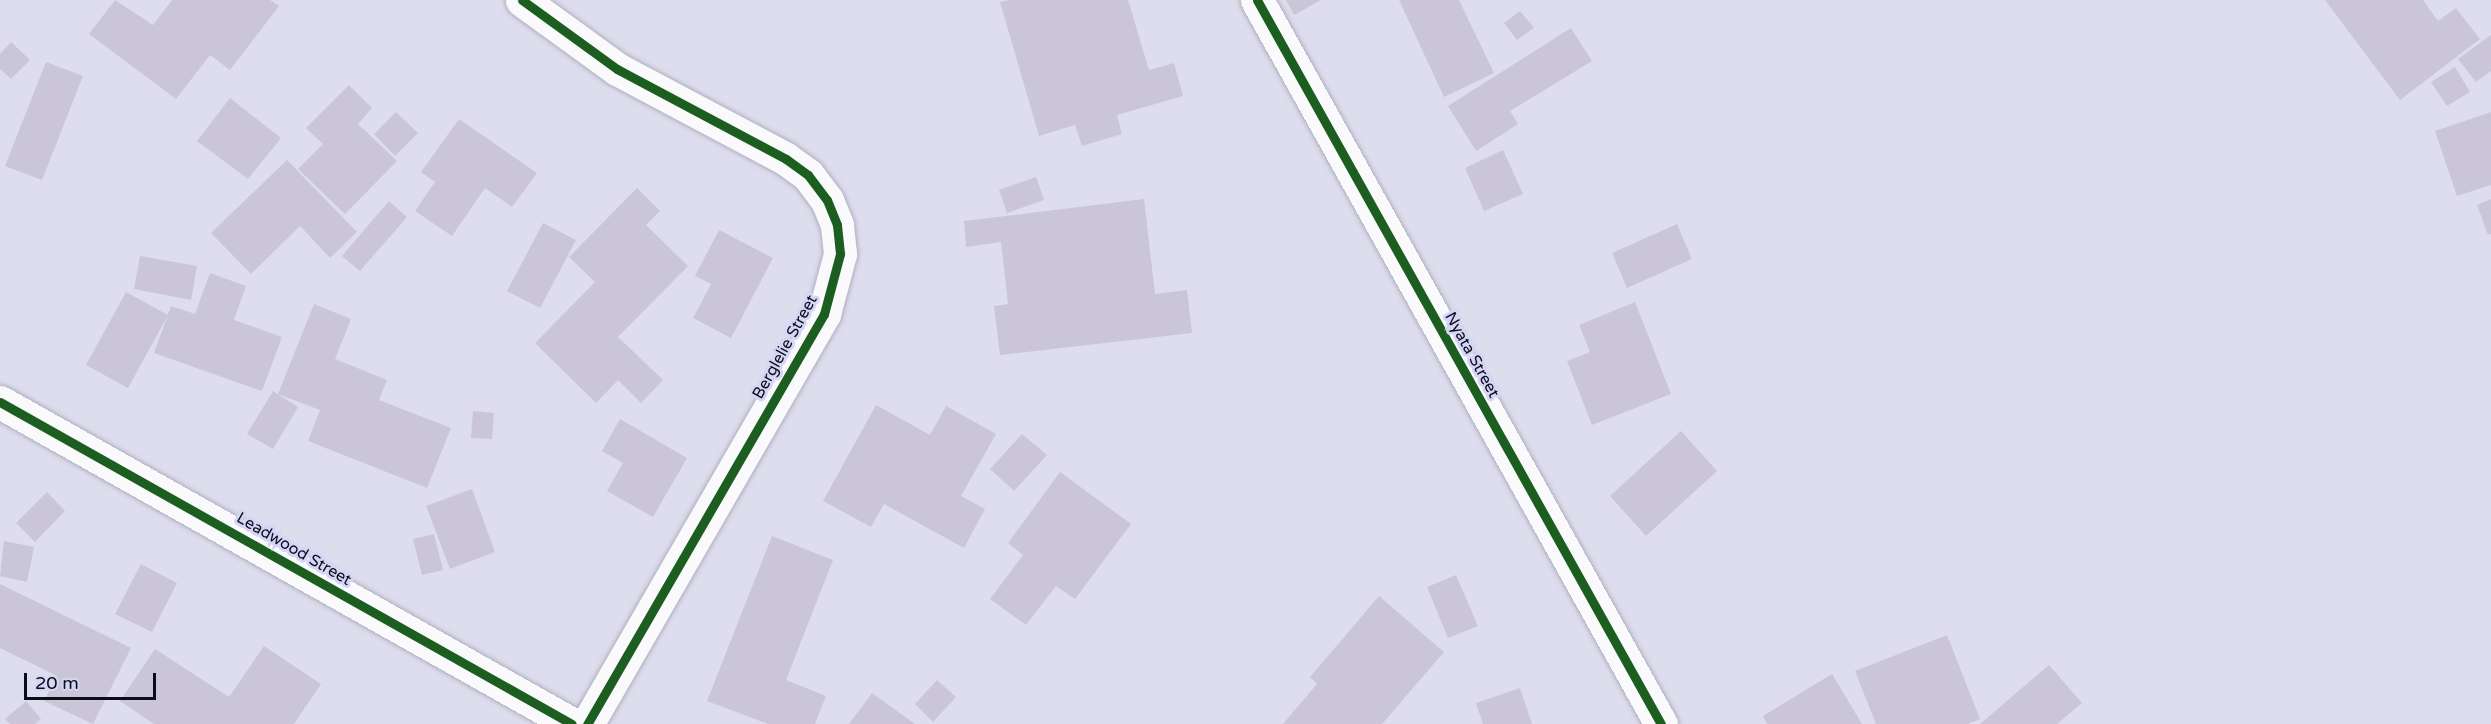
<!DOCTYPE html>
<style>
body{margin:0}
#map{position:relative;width:2491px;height:724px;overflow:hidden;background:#dde;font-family:"Varela Round",sans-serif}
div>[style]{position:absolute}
.building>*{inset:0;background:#cac6d7}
.roads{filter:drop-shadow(0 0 2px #afafbf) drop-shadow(0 0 2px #afafbf)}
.minor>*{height:33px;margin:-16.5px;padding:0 16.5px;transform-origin:16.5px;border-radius:16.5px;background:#fafafc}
.cycleway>*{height:9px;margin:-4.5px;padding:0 4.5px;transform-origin:4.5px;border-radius:4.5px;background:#1b5e20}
span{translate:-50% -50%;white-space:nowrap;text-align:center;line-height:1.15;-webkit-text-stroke:6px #d5d6f6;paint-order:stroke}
.street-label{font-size:16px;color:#0c0b1c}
.scale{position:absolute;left:24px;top:673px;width:132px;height:27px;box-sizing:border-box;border:3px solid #0c0b1c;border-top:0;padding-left:8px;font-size:18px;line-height:21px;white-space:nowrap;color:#0c0b1c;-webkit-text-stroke:4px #d5d6f6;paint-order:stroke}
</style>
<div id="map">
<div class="building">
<i style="clip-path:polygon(115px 0,153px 25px,172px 0,270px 0,279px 6px,230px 70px,210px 55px,176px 99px,89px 34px)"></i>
<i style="clip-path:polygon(1009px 0,1128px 0,1149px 70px,1174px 63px,1183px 96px,1117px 115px,1122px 134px,1082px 146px,1075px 125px,1039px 136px,1000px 2px)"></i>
<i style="clip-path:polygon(1286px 0,1321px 0,1294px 15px)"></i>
<i style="clip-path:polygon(1399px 0,1459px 0,1494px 73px,1444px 97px)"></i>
<i style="clip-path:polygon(2325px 0,2423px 0,2438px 21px,2456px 8px,2480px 39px,2400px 100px)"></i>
<i style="clip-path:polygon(1520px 11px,1534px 28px,1517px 40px,1504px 23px)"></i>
<i style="clip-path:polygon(1571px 28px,1592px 61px,1510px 111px,1518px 124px,1476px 151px,1448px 106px)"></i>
<i style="clip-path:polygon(2491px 35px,2491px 71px,2476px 82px,2458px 59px)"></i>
<i style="clip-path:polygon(11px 42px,30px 60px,11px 79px,0 69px,0 54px)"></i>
<i style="clip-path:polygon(46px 62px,83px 76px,42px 180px,5px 166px)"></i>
<i style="clip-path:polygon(2455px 67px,2470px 92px,2447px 106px,2431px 82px)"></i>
<i style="clip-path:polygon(349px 85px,372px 108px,358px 124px,397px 161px,345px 214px,298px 169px,323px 144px,306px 128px)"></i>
<i style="clip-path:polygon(230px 98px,281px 138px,248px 179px,197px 141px)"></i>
<i style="clip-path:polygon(396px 112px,418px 133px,395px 156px,374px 134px)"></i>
<i style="clip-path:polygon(2491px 112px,2491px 185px,2457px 196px,2435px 131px)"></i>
<i style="clip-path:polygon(459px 119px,537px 173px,512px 207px,485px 188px,452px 236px,415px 211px,435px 182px,421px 172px)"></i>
<i style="clip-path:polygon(1503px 150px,1523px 194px,1484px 211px,1465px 168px)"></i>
<i style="clip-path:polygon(287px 160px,357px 232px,330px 258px,300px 226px,251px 274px,211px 233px)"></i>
<i style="clip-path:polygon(1036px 177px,1044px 200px,1007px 213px,999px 190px)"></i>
<i style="clip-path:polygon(637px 188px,660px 211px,646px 225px,688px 266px,618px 337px,663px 380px,641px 403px,618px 380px,596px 403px,535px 343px,595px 282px,569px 257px)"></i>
<i style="clip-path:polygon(1144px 199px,1155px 294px,1187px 290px,1192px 333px,1000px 355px,994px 306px,1008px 304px,1001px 242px,966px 247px,964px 221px)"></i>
<i style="clip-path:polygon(2491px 199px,2491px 234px,2488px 235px,2477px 205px)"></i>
<i style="clip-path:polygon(389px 201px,407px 217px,360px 271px,342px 256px)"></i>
<i style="clip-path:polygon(543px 223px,576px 240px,540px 308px,507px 291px)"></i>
<i style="clip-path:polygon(1677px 224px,1692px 259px,1627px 288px,1612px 253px)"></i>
<i style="clip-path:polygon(719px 230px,773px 258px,731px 338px,693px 318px,711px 284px,695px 276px)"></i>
<i style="clip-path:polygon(140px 256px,197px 266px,191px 300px,134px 289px)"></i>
<i style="clip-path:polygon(210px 273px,246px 286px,234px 320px,282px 337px,262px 391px,154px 353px,171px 306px,195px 314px)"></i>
<i style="clip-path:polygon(126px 292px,168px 315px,128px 388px,86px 365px)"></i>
<i style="clip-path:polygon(1635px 302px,1671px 394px,1592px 425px,1567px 361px,1590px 352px,1579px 325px)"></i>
<i style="clip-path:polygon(314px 304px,351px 319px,335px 359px,387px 380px,379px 400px,451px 428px,427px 488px,308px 441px,320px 410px,278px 394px)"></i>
<i style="clip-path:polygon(273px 391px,298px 407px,273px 449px,247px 434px)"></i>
<i style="clip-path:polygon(876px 405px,930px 435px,946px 406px,996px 434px,961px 496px,985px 509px,964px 548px,884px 504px,871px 527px,823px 501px)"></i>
<i style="clip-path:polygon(473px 411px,494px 413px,492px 439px,471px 438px)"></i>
<i style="clip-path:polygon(620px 419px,687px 458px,653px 517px,607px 491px,623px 463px,602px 451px)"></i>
<i style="clip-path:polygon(1681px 431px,1717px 471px,1646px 536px,1610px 496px)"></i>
<i style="clip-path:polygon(1022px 434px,1047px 455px,1014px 491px,990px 469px)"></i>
<i style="clip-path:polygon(1060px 472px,1131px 524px,1075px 599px,1056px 586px,1026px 625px,990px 599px,1023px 555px,1008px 543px)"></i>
<i style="clip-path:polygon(472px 489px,495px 552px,450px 569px,426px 506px)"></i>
<i style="clip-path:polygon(47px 492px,65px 511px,35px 542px,16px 523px)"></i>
<i style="clip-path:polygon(434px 534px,443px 570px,422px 575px,413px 539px)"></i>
<i style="clip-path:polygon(772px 536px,833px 560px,786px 680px,826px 696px,815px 724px,768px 724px,707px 701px)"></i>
<i style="clip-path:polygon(4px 541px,34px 547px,27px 582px,0 576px)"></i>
<i style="clip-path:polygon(141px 564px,177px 583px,152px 632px,115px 614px)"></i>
<i style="clip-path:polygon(1456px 575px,1478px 626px,1448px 638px,1427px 587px)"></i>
<i style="clip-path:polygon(0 584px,131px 648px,93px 724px,44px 701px,57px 676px,0 648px)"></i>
<i style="clip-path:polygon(1379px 596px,1444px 652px,1382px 724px,1283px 724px,1317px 684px,1310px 677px)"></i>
<i style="clip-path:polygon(1947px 635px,1980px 719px,1968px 724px,1876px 724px,1855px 671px)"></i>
<i style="clip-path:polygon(264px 646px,321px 684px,294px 724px,154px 724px,120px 701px,155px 649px,229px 697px)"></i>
<i style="clip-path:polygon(2049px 665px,2082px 703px,2057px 724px,1980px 724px)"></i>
<i style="clip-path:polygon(1832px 674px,1862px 724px,1767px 724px,1763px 716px)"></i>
<i style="clip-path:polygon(937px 680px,956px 697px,933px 722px,915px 704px)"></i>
<i style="clip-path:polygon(1520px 688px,1532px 724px,1483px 724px,1476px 703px)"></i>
<i style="clip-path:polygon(872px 693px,915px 724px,849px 724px)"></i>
<i style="clip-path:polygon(26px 701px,41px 719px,35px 724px,10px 724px,5px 719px)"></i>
</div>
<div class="roads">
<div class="minor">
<i style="left:522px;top:0;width:117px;rotate:36deg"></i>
<i style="left:617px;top:69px;width:191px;rotate:28deg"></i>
<i style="left:786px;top:159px;width:27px;rotate:36deg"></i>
<i style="left:808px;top:175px;width:31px;rotate:53deg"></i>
<i style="left:827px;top:200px;width:27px;rotate:68deg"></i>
<i style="left:837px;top:225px;width:29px;rotate:84deg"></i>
<i style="left:840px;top:254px;width:62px;rotate:104.9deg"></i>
<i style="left:824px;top:314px;width:474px;rotate:120deg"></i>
<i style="left:1257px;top:0;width:829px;rotate:60.84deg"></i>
<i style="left:0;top:402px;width:656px;rotate:29.38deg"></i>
</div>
</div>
<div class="cycleway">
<i style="left:522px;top:0;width:117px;rotate:36deg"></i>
<i style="left:617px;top:69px;width:191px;rotate:28deg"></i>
<i style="left:786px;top:159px;width:27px;rotate:36deg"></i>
<i style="left:808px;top:175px;width:31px;rotate:53deg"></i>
<i style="left:827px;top:200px;width:27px;rotate:68deg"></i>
<i style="left:837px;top:225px;width:29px;rotate:84deg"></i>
<i style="left:840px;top:254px;width:62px;rotate:104.9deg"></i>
<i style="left:824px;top:314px;width:474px;rotate:120deg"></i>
<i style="left:1257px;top:0;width:829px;rotate:60.84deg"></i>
<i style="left:0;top:402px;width:656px;rotate:29.38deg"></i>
</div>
<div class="street-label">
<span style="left:785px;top:347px;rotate:-61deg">Berglelie Street</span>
<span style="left:1472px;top:355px;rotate:61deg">Nyata Street</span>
<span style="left:294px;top:549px;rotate:30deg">Leadwood Street</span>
</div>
<div class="scale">20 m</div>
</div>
